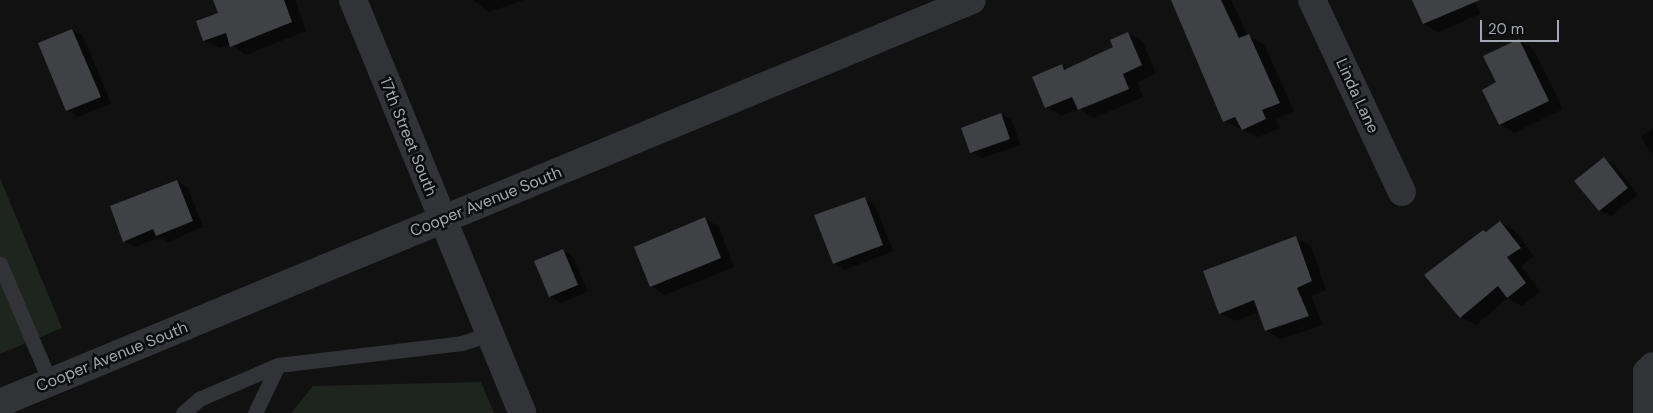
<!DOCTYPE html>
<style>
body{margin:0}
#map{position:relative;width:1653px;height:413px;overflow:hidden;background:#111112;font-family:"DM Sans",sans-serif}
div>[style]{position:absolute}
.green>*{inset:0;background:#1e241e}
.shadow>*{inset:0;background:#0007}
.building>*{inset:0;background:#404145}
.service>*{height:15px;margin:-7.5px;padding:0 7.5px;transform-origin:7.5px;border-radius:7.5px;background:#323336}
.minor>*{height:28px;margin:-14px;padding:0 14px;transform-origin:14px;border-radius:14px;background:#323336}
.tertiary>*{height:28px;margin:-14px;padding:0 14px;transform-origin:14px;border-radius:14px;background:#323336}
span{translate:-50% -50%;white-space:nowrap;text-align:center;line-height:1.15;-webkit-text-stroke:5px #0c0c0d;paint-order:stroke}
.street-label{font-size:16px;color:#a4a8b1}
.scale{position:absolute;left:1480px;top:20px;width:79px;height:22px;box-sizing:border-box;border:2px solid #a4a8b1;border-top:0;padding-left:6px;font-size:15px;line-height:18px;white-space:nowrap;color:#a4a8b1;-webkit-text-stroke:4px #0c0c0d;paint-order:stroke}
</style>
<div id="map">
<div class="green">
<i style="clip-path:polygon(0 178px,62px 328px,0 354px)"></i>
<i style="clip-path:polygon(481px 382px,494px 413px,291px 413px,313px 386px)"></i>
</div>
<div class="shadow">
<i style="clip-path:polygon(214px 0,295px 0,306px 31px,246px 55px,231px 44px,219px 48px,204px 40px,219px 14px)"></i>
<i style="clip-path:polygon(473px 0,524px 0,489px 12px)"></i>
<i style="clip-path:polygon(1181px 0,1231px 0,1248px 36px,1264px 44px,1294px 111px,1276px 119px,1280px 128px,1258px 137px,1224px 121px)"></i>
<i style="clip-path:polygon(1414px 0,1474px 0,1480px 14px,1438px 32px,1424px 24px)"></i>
<i style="clip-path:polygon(72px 30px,83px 36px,111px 103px,78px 117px,67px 110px)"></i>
<i style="clip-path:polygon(1128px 33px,1143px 42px,1156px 74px,1137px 82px,1143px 97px,1094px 118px,1078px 108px,1061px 116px,1046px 107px,1061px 65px,1068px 69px,1115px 48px)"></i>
<i style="clip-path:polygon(1519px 40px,1533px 49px,1563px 109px,1514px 133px,1500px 124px,1498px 82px)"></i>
<i style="clip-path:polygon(1001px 114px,1012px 120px,1020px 145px,982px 158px,971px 152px)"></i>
<i style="clip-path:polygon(1653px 128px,1653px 155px,1641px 137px)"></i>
<i style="clip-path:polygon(1604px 159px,1615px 165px,1638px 195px,1611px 216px,1600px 210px)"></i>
<i style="clip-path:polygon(177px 181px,188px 188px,203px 227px,168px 242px,160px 237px,135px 247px,124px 241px)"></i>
<i style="clip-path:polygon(865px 199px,875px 205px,893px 251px,845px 270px,834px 263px)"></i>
<i style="clip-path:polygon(705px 218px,719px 227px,734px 267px,665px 295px,651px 286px)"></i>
<i style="clip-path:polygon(1500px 222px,1515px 231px,1534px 256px,1521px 266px,1540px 291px,1522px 306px,1508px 298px,1476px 325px,1461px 317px,1486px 233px)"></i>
<i style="clip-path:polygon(1296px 238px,1311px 246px,1326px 290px,1311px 296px,1323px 325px,1281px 339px,1266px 330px,1260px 312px,1235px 321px,1220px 313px)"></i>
<i style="clip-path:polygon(563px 250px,573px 257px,588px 291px,561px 303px,550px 296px,536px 262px)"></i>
</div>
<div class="building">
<i style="clip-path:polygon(213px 0,284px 0,292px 22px,230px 47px,226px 33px,203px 41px,196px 21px,218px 13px)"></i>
<i style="clip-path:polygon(1171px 0,1221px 0,1239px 38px,1249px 34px,1280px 103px,1262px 110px,1266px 119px,1242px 130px,1235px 117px,1223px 122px)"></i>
<i style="clip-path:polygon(1412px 0,1480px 0,1423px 24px)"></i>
<i style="clip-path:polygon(72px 29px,101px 97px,66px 111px,38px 43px)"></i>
<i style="clip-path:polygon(1128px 32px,1142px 65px,1123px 74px,1129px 89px,1078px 110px,1072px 97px,1045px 108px,1032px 77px,1062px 64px,1064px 70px,1113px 47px,1110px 40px)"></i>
<i style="clip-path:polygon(1519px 39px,1549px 101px,1499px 125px,1482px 90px,1496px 82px,1483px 56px)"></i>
<i style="clip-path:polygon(1001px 113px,1010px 139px,970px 153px,961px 128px)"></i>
<i style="clip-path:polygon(1604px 157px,1628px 188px,1599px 211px,1574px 181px)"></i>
<i style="clip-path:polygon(177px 180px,193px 221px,156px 236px,153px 229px,123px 242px,110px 206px)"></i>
<i style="clip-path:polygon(865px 197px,883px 245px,833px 264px,814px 215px)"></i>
<i style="clip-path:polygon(705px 217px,721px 258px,650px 287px,634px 247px)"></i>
<i style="clip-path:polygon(1500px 221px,1521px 248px,1507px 257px,1526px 283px,1507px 298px,1498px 286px,1460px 318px,1424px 275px,1483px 230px,1486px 232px)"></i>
<i style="clip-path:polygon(1296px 236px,1312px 281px,1297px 288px,1309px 316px,1265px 331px,1254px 300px,1219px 314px,1203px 271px)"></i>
<i style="clip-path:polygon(563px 249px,578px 285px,549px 297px,534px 261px)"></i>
</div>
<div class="service">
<i style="left:0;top:264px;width:128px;rotate:67deg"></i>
<i style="left:183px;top:413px;width:21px;rotate:-41deg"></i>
<i style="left:199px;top:399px;width:86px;rotate:-23.3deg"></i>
<i style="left:278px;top:365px;width:185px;rotate:-6.8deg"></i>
<i style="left:462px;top:343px;width:28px;rotate:-18deg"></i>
<i style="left:255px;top:413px;width:53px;rotate:-64.4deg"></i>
</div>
<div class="minor">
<i style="left:1312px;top:0;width:212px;rotate:64.9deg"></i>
<i style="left:1647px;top:413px;width:41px;rotate:-90deg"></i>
<i style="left:1647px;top:372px;width:8px;rotate:-45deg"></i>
</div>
<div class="tertiary">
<i style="left:353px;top:0;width:446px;rotate:67.7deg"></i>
<i style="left:0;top:403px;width:1052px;rotate:-22.52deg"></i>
</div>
<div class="street-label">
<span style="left:1357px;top:96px;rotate:65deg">Linda Lane</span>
<span style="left:408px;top:137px;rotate:68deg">17th Street South</span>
<span style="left:486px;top:202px;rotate:-22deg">Cooper Avenue South</span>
<span style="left:112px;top:357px;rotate:-22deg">Cooper Avenue South</span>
</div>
<div class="scale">20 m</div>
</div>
